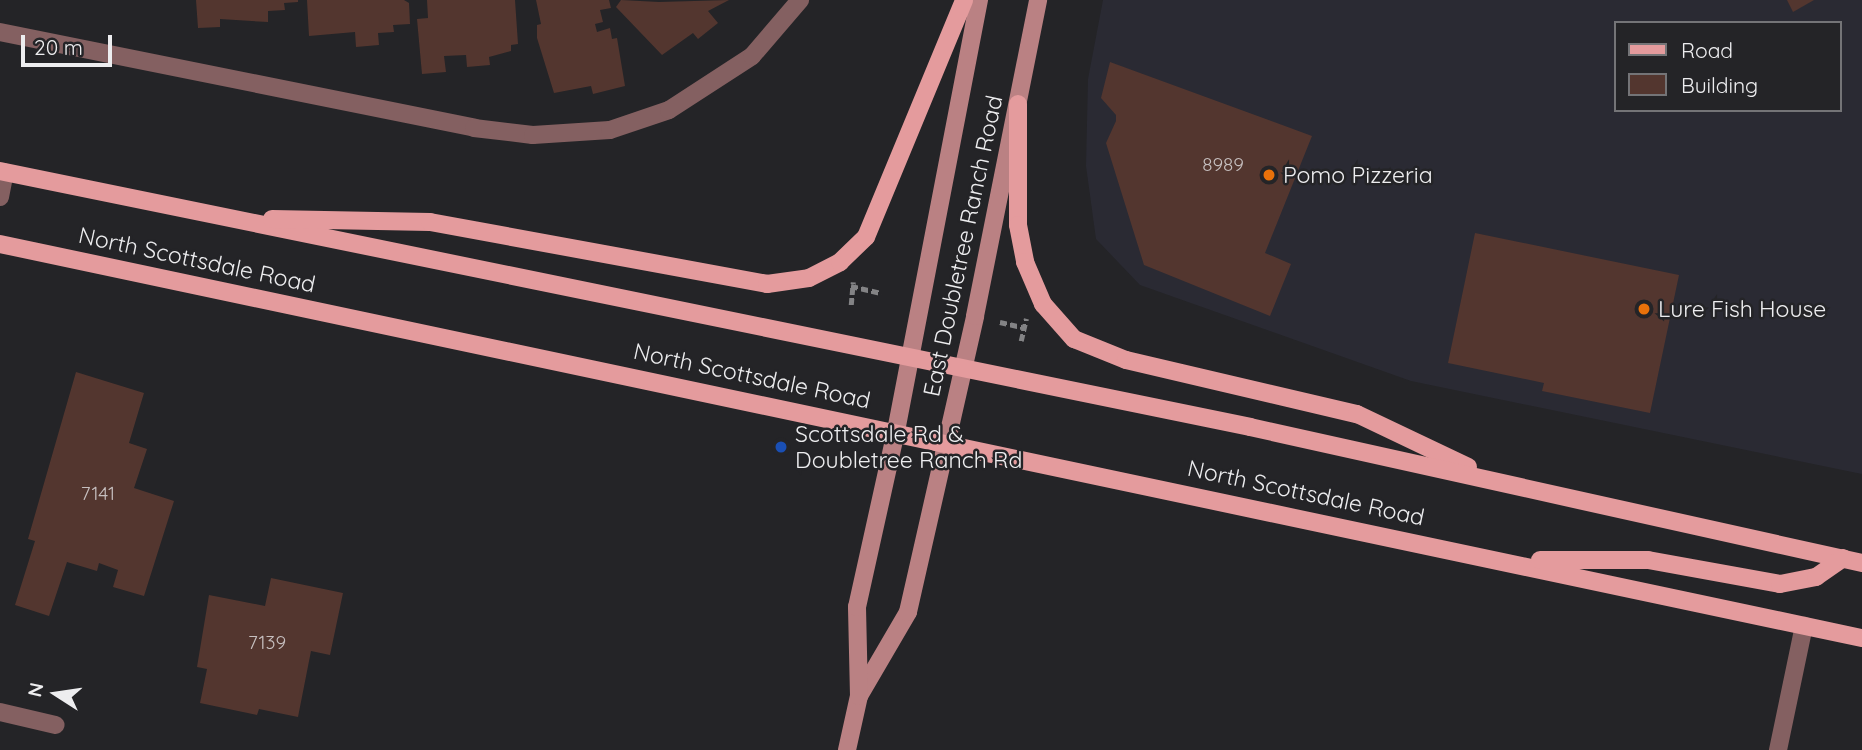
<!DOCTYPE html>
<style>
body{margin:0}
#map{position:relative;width:1862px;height:750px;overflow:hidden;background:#242427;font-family:Quicksand,sans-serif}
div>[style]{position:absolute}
.built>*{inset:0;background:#2a2a33}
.building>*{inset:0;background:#53362f}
.path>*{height:4.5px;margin-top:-2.25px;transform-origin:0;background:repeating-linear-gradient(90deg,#838385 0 7px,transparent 0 10.5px)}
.minor>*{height:18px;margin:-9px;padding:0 9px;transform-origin:9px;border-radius:9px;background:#846061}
.secondary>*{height:18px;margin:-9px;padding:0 9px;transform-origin:9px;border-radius:9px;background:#ba8183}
.primary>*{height:18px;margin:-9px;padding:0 9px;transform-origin:9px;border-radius:9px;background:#e49b9d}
.dots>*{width:19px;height:19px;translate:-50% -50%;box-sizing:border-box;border:4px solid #242427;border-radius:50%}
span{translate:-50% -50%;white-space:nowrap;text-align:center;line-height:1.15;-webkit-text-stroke:5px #242427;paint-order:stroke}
.number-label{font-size:19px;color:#c6bfbf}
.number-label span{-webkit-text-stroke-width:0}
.poi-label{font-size:23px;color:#ededef}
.left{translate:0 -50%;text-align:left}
.street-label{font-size:23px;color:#ededef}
.legend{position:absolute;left:1614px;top:21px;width:228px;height:91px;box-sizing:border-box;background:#242427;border:2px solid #747477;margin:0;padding:9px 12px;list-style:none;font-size:21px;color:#ededef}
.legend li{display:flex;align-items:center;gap:14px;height:35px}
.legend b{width:35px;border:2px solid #747477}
.north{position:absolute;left:21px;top:659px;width:70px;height:70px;-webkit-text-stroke:5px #242427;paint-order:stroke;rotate:282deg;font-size:19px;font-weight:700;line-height:28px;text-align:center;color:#ededef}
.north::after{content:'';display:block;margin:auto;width:24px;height:32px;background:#ededef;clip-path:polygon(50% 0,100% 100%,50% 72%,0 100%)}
.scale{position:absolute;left:21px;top:35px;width:91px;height:32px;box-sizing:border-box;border:4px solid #ededef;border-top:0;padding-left:9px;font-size:21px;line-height:24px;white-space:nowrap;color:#ededef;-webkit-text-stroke:5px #242427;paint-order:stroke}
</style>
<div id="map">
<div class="built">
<i style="clip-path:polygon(evenodd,1103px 0,1862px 0,1862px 474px,1411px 381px,1140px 285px,1096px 239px,1086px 166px,1088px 79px,1103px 0,1615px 23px,1839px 23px,1839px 110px,1615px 110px,1615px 23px)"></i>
</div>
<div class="building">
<i style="clip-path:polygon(196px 0,298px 0,298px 2px,284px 3px,285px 10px,268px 11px,268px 22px,220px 19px,220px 27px,198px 28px)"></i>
<i style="clip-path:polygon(307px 0,404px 0,409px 3px,410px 24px,393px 25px,394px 32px,378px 33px,379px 45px,356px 47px,355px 32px,309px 36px)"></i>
<i style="clip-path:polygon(427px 0,515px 0,518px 44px,511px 45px,511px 51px,489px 57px,490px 65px,467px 67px,466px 55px,444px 56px,446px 72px,422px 74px,417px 19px,428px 18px)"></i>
<i style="clip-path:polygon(536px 0,609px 0,611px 8px,600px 10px,603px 22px,595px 24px,597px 32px,610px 28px,612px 39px,617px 38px,625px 86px,593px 94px,591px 86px,554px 93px,537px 38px,537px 25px,541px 24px)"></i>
<i style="clip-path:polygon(621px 0,659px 2px,729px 0,708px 11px,718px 23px,698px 39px,693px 33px,662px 55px,616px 7px)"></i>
<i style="clip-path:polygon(1787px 0,1814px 0,1793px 12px)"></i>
<i style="clip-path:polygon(1110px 62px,1312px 136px,1265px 253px,1291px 264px,1270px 316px,1144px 265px,1106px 143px,1116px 121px,1116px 115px,1101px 98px)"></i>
<i style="clip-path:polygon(1475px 233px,1679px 275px,1650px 413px,1542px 391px,1544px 383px,1448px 363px)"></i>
<i style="clip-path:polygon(76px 372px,144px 393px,129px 443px,147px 449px,134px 488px,174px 501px,144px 596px,113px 587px,118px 570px,99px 563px,97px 571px,67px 562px,49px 616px,15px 605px,35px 541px,28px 539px)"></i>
<i style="clip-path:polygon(271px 578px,343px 593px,330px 655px,311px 651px,298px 717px,259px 709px,257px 715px,200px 703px,207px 669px,197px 667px,209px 595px,265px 606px)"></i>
</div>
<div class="path">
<i style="left:851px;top:286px;width:31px;rotate:13deg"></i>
<i style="left:851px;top:305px;width:23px;rotate:-85deg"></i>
<i style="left:1000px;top:322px;width:23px;rotate:13deg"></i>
<i style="left:1021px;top:341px;width:23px;rotate:-77deg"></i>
</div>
<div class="minor">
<i style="left:0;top:32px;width:484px;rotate:11.4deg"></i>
<i style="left:474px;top:128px;width:59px;rotate:6.8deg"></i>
<i style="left:533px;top:135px;width:77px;rotate:-3.7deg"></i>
<i style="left:610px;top:130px;width:62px;rotate:-18.7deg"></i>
<i style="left:669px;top:110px;width:99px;rotate:-33deg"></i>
<i style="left:752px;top:56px;width:74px;rotate:-49.4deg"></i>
<i style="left:0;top:197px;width:25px;rotate:-79deg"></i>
<i style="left:0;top:712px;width:57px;rotate:13.1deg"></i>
<i style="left:1778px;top:750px;width:127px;rotate:-78.2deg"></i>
</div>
<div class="secondary">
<i style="left:859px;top:696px;width:97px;rotate:-59.7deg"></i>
<i style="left:908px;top:612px;width:303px;rotate:-77.2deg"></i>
<i style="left:975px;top:316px;width:322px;rotate:-78.7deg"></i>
<i style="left:847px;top:750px;width:55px;rotate:-77.5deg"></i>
<i style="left:859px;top:696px;width:89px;rotate:-91.3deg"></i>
<i style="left:857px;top:607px;width:180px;rotate:-77.5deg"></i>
<i style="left:896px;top:431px;width:439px;rotate:-79.1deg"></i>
</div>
<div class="primary">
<i style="left:1018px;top:104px;width:121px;rotate:90deg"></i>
<i style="left:1018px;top:225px;width:38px;rotate:79deg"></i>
<i style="left:1025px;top:262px;width:46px;rotate:66.8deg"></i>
<i style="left:1043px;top:304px;width:47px;rotate:48.5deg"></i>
<i style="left:1074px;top:339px;width:56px;rotate:22deg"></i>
<i style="left:1126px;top:360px;width:237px;rotate:13.2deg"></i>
<i style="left:1357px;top:414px;width:123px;rotate:25.5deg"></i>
<i style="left:0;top:171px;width:1276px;rotate:11.57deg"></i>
<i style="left:1250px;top:427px;width:627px;rotate:12.53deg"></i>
<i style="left:272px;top:219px;width:158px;rotate:1.1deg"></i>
<i style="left:430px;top:222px;width:343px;rotate:10.4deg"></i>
<i style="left:767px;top:284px;width:42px;rotate:-8.1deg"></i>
<i style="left:809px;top:278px;width:35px;rotate:-27deg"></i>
<i style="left:840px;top:262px;width:36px;rotate:-44deg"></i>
<i style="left:866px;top:237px;width:256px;rotate:-67.5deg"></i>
<i style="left:0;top:244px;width:1903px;rotate:11.95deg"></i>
<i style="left:1540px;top:560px;width:108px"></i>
<i style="left:1648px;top:560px;width:134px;rotate:10.3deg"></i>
<i style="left:1780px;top:584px;width:37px;rotate:-11deg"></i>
<i style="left:1816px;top:577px;width:33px;rotate:-35deg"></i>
</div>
<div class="dots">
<i style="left:1269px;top:175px;background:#e8710a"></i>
<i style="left:1644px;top:309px;background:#e8710a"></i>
<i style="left:781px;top:447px;background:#1a4fb4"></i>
</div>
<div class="number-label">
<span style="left:1223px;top:165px">8989</span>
<span style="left:98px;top:494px">7141</span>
<span style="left:267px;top:643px">7139</span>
</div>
<div class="poi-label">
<span class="left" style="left:1283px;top:175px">Pomo Pizzeria</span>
<span class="left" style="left:1658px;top:309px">Lure Fish House</span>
<span class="left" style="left:795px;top:447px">Scottsdale Rd &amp;<br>Doubletree Ranch Rd</span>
</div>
<div class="street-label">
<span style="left:963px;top:246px;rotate:-78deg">East Doubletree Ranch Road</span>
<span style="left:197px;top:260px;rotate:12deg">North Scottsdale Road</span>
<span style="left:752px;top:376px;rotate:12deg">North Scottsdale Road</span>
<span style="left:1306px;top:493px;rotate:12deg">North Scottsdale Road</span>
</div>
<ul class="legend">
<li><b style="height:9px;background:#e49b9d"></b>Road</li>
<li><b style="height:19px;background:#53362f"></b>Building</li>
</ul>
<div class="north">N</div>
<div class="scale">20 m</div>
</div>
